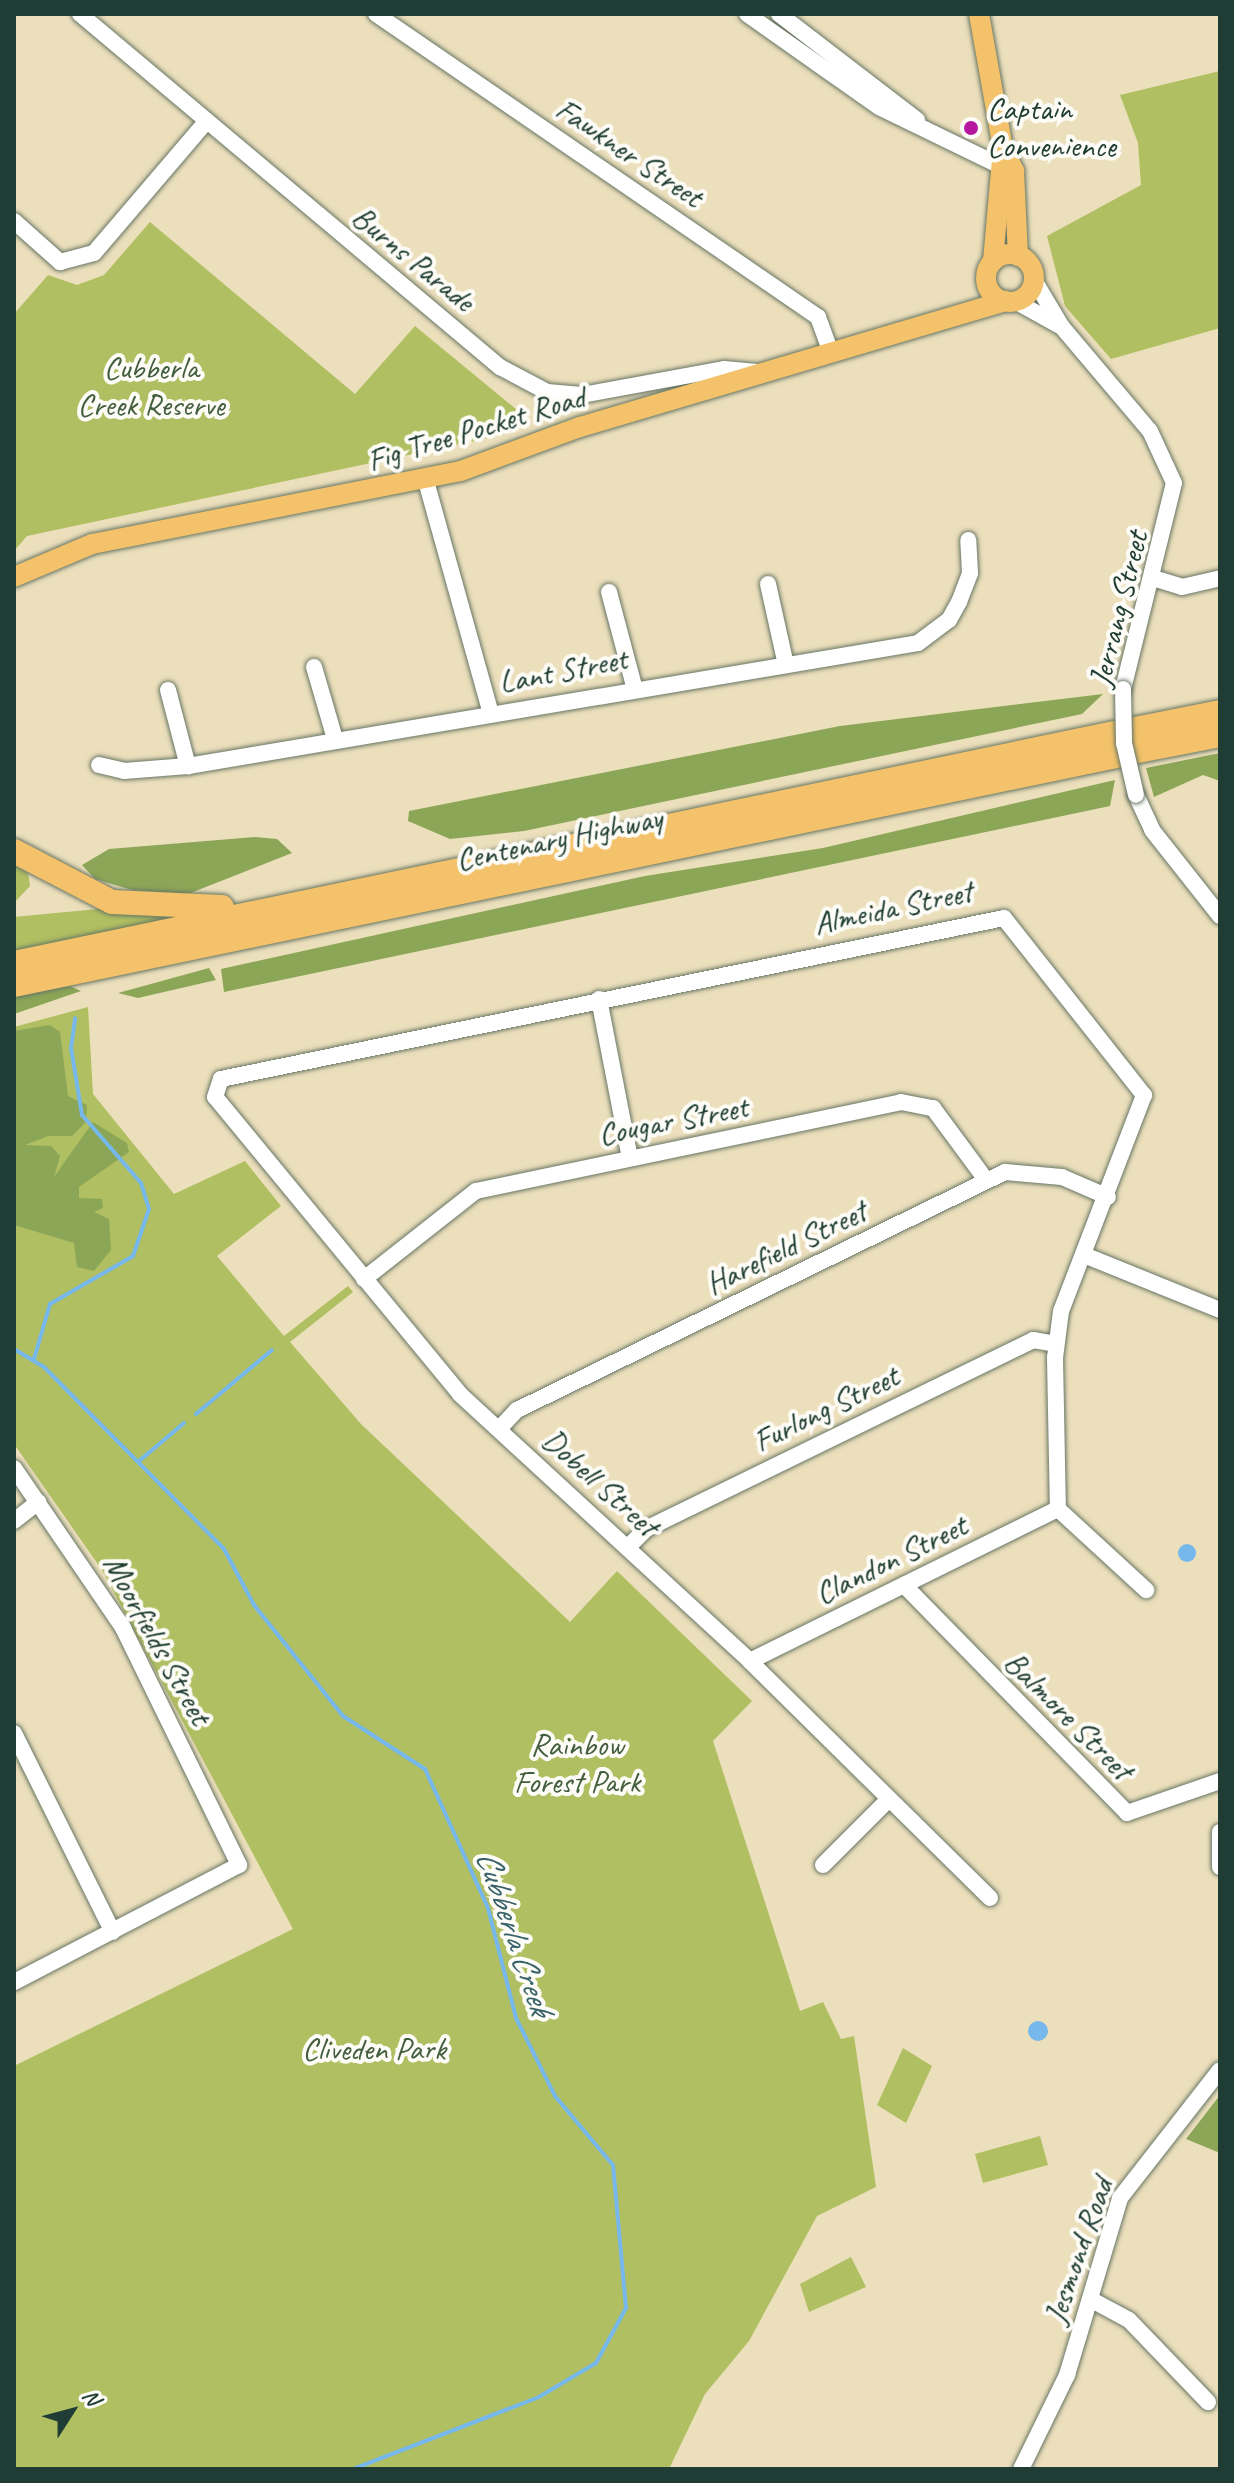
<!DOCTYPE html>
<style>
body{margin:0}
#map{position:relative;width:1234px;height:2483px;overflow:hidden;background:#ecdfbc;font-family:Caveat,sans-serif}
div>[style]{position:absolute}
.green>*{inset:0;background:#b0bf61}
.forest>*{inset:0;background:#8ca657}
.water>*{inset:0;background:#77b8ec}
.round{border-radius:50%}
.stream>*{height:4px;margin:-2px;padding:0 2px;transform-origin:2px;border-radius:2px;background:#77b8ec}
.roads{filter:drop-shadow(0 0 2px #677664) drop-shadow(0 0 2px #677664)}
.minor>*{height:16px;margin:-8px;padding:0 8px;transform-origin:8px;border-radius:8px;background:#fff}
.major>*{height:20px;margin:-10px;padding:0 10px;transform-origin:10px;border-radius:10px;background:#f3c26a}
.major>.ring{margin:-10px;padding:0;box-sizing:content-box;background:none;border:20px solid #f3c26a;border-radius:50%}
.highway>*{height:24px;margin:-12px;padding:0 12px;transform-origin:12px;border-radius:12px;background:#f3c26a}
.bridges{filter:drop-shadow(0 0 2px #677664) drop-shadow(0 0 2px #677664)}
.minor-bridge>*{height:16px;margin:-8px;padding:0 8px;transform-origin:8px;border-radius:8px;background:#fff}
.dots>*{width:22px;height:22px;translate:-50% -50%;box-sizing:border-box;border:4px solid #fdfcf7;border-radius:50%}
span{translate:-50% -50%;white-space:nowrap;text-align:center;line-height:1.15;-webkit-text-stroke:8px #fdfcf7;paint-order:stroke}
.poi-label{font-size:32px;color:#1f3d34}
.left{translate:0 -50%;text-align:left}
.street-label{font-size:32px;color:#1f3d34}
.park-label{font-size:32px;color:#435e3f}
.water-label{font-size:34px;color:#39626b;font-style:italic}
.frame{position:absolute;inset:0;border:16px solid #1f3d34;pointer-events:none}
.north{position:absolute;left:32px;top:2371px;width:80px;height:80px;-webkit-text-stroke:6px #fdfcf7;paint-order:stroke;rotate:54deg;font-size:22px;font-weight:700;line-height:32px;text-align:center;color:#1f3d34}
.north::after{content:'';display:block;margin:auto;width:28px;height:36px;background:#1f3d34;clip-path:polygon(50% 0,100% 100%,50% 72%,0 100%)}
</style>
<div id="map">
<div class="green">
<i style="clip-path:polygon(1220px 71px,1220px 328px,1111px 359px,1065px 306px,1047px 236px,1141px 185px,1138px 143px,1120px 95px)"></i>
<i style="clip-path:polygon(150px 222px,355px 394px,415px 326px,517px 410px,498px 436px,27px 536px,14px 551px,14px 314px,48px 275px,77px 285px,104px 275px)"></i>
<i style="clip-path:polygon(14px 865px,28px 873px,30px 886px,14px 903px)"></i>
<i style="clip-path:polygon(108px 908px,165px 914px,167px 921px,14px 954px,14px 917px)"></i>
<i style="clip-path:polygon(88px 1007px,93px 1094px,174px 1194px,245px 1161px,281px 1206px,217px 1256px,284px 1336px,348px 1286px,353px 1292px,290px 1342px,361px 1424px,570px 1622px,617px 1571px,752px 1701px,713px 1741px,800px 2011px,823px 2002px,841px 2039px,854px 2036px,876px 2187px,817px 2216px,749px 2341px,705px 2394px,669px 2469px,14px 2469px,14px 2066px,293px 1929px,102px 1570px,14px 1444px,14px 1027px)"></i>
<i style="clip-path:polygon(903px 2048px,932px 2066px,906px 2123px,877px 2105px)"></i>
<i style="clip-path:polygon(1040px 2136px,1048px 2165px,983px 2183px,975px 2154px)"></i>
<i style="clip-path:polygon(851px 2257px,866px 2287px,809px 2312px,800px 2284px)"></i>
</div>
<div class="forest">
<i style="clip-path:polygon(1103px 694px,1082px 714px,524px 831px,450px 839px,408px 821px,409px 811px,840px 726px)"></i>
<i style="clip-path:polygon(1220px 753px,1220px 781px,1203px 775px,1154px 797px,1146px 768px)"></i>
<i style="clip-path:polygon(1115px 780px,1110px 806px,224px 992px,221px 969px,645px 876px,823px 848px)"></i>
<i style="clip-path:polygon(255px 837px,277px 839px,292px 853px,188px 894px,132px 890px,95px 879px,82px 865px,109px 849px)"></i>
<i style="clip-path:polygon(209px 968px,216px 980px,138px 998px,118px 993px)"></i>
<i style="clip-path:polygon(70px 986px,81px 991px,14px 1014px,14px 996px)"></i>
<i style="clip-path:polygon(50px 1025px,60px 1032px,68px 1096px,87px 1105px,86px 1122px,72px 1136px,48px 1136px,25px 1145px,51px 1146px,60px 1156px,54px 1177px,93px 1122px,127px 1143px,129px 1152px,79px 1187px,79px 1198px,102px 1199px,103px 1208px,94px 1212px,109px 1219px,111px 1250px,94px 1271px,77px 1267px,74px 1243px,14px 1225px,14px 1031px)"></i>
<i style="clip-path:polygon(1220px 2095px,1220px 2153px,1186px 2139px)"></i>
</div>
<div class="water">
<i class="round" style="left:1178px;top:1544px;width:18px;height:18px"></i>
<i class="round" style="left:1028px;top:2021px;width:20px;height:20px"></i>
</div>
<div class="stream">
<i style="left:14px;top:1349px;width:35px;rotate:31deg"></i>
<i style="left:44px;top:1367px;width:256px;rotate:45.3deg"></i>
<i style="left:224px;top:1549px;width:64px;rotate:61.8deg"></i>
<i style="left:254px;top:1605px;width:142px;rotate:51.3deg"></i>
<i style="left:343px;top:1716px;width:98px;rotate:32.9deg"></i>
<i style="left:425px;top:1769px;width:153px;rotate:65.6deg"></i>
<i style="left:488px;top:1908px;width:114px;rotate:75.7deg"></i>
<i style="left:516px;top:2018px;width:87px;rotate:63.4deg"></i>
<i style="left:555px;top:2096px;width:90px;rotate:50deg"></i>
<i style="left:613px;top:2165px;width:144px;rotate:84.8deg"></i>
<i style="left:626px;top:2308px;width:63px;rotate:118.6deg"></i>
<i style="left:596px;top:2363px;width:66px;rotate:149.2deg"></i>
<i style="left:539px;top:2397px;width:199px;rotate:158.8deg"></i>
<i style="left:34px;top:1359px;width:57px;rotate:-73.8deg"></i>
<i style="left:50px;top:1304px;width:96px;rotate:-30deg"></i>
<i style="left:133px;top:1256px;width:50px;rotate:-71.2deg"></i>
<i style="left:149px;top:1209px;width:27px;rotate:-107deg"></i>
<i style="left:141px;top:1183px;width:90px;rotate:-130.9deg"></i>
<i style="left:82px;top:1115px;width:68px;rotate:-99.3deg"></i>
<i style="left:71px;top:1048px;width:30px;rotate:-82deg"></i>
<i style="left:196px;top:1414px;width:99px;rotate:-40.1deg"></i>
<i style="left:139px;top:1461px;width:59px;rotate:-40.2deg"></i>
</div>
<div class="roads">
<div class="minor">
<i style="left:80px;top:14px;width:549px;rotate:40.05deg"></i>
<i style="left:500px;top:367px;width:53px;rotate:28deg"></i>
<i style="left:547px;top:392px;width:35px;rotate:5deg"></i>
<i style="left:582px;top:395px;width:144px;rotate:-10.4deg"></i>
<i style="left:724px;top:369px;width:33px;rotate:5deg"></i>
<i style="left:376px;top:14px;width:536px;rotate:34.43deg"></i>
<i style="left:818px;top:317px;width:38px;rotate:70deg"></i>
<i style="left:747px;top:14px;width:161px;rotate:35.2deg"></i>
<i style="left:879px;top:107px;width:147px;rotate:25.9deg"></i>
<i style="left:779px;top:14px;width:174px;rotate:37.5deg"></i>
<i style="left:14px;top:221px;width:62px;rotate:41.7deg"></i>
<i style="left:60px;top:262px;width:35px;rotate:-15deg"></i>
<i style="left:94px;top:253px;width:170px;rotate:-49.5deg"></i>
<i style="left:1034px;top:280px;width:55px;rotate:59.2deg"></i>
<i style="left:1062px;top:327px;width:136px;rotate:49.8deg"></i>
<i style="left:1150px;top:431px;width:57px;rotate:65.2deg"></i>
<i style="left:1174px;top:483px;width:212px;rotate:103.9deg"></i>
<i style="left:1015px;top:301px;width:51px;rotate:29.1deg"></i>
<i style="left:426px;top:481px;width:242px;rotate:74.4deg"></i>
<i style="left:1153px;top:578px;width:30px;rotate:17deg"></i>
<i style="left:1182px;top:587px;width:39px;rotate:-13deg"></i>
<i style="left:768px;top:584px;width:83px;rotate:77.5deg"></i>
<i style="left:609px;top:592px;width:97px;rotate:75.1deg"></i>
<i style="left:314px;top:667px;width:75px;rotate:73.7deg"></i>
<i style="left:168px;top:690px;width:79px;rotate:75.3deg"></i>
<i style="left:99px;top:765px;width:26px;rotate:13deg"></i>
<i style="left:124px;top:771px;width:64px;rotate:-4.5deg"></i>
<i style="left:188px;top:766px;width:740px;rotate:-9.56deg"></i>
<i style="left:918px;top:643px;width:39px;rotate:-37deg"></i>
<i style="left:949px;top:620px;width:21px;rotate:-61deg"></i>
<i style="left:959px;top:602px;width:31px;rotate:-69deg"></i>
<i style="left:970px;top:573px;width:33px;rotate:-93deg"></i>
<i style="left:1136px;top:795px;width:38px;rotate:65deg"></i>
<i style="left:1152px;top:830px;width:110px;rotate:51.7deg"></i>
<i style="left:599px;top:999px;width:162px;rotate:79deg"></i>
<i style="left:1084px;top:1255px;width:147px;rotate:22deg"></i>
<i style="left:364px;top:1279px;width:142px;rotate:-38.2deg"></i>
<i style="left:476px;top:1191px;width:434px;rotate:-11.8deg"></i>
<i style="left:901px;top:1102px;width:33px;rotate:11deg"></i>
<i style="left:933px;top:1108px;width:89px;rotate:53.6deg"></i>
<i style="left:499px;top:1429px;width:26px;rotate:-47deg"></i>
<i style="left:517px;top:1410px;width:543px;rotate:-26deg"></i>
<i style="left:1005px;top:1172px;width:57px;rotate:5deg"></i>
<i style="left:1062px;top:1177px;width:50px;rotate:23.5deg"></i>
<i style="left:14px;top:1468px;width:194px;rotate:55.7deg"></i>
<i style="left:123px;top:1628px;width:264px;rotate:63.9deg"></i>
<i style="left:239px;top:1865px;width:254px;rotate:152.5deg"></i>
<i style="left:14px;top:1521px;width:31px;rotate:-38deg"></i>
<i style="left:629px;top:1546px;width:24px;rotate:-45deg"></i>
<i style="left:646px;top:1529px;width:431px;rotate:-26deg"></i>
<i style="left:1033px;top:1340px;width:23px;rotate:10deg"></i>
<i style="left:904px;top:1585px;width:319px;rotate:45.6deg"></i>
<i style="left:1127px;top:1813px;width:98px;rotate:-19deg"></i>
<i style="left:750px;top:1661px;width:343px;rotate:-26.3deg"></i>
<i style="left:14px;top:1733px;width:222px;rotate:63.6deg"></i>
<i style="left:1220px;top:1832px;width:35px;rotate:90deg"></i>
<i style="left:823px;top:1865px;width:93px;rotate:-45deg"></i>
<i style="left:990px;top:1898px;width:337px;rotate:-135.4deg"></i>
<i style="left:750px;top:1661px;width:394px;rotate:-137.4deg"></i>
<i style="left:460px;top:1394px;width:385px;rotate:-129.5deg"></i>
<i style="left:215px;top:1097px;width:19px;rotate:-72deg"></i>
<i style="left:221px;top:1079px;width:799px;rotate:-11.62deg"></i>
<i style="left:1004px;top:918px;width:226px;rotate:51.7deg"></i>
<i style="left:1144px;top:1095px;width:231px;rotate:111deg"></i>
<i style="left:1061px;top:1311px;width:47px;rotate:97.3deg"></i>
<i style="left:1055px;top:1358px;width:151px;rotate:88.9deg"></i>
<i style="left:1058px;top:1509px;width:120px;rotate:42.6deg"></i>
<i style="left:1090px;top:2299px;width:44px;rotate:28.3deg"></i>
<i style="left:1129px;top:2320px;width:114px;rotate:46.1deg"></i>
<i style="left:1021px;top:2469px;width:105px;rotate:-63.9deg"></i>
<i style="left:1067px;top:2375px;width:185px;rotate:-73.3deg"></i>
<i style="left:1120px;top:2198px;width:162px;rotate:-52deg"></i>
</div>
<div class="major">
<i style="left:979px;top:14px;width:137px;rotate:79.9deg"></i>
<i style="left:1003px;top:149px;width:25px;rotate:63deg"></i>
<i style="left:1014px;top:171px;width:85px;rotate:87.3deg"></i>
<i class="ring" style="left:986px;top:254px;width:28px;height:28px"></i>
<i style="left:993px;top:261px;width:112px;rotate:-84.9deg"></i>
<i style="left:14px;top:577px;width:85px;rotate:-22.9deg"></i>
<i style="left:92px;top:544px;width:376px;rotate:-11.2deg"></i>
<i style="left:461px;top:471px;width:127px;rotate:-20.3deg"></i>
<i style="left:580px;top:427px;width:444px;rotate:-16.5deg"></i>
</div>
<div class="highway">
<i style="left:1135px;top:729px;width:87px;rotate:-11.3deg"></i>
<i style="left:1138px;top:751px;width:84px;rotate:-11deg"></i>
<i style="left:14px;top:851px;width:110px;rotate:27.5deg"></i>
<i style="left:112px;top:902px;width:110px;rotate:2.6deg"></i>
<i style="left:14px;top:963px;width:1124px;rotate:-11.81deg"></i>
<i style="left:14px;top:985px;width:1126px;rotate:-11.74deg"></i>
</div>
</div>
<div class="bridges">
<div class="minor-bridge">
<i style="left:1123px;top:689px;width:54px;rotate:88.9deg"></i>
<i style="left:1124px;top:743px;width:53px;rotate:77deg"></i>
</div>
</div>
<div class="dots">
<i style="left:971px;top:128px;background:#b5179e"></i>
</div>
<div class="poi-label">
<span class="left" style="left:987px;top:128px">Captain<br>Convenience</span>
</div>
<div class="street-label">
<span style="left:629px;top:153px;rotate:34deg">Fawkner Street</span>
<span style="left:413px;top:259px;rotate:39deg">Burns Parade</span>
<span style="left:476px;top:429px;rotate:-17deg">Fig Tree Pocket Road</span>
<span style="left:1119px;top:609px;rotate:-76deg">Jerrang Street</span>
<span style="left:563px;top:671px;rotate:-11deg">Lant Street</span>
<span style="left:559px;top:839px;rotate:-12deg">Centenary Highway</span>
<span style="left:893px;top:908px;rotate:-12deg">Almeida Street</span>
<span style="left:673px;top:1121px;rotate:-11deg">Cougar Street</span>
<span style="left:786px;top:1248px;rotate:-26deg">Harefield Street</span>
<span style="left:826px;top:1409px;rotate:-26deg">Furlong Street</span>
<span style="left:600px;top:1483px;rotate:42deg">Dobell Street</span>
<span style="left:891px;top:1560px;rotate:-26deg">Clandon Street</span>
<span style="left:157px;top:1640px;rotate:61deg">Moorfields Street</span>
<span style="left:1068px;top:1716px;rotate:45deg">Balmore Street</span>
<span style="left:1079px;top:2251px;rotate:-71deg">Jesmond Road</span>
</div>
<div class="park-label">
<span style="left:151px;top:387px">Cubberla<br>Creek Reserve</span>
<span style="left:577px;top:1764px">Rainbow<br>Forest Park</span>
<span style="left:374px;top:2049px">Cliveden Park</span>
</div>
<div class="water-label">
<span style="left:515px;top:1932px;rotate:71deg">Cubberla Creek</span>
</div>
<div class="frame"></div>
<div class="north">N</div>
</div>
